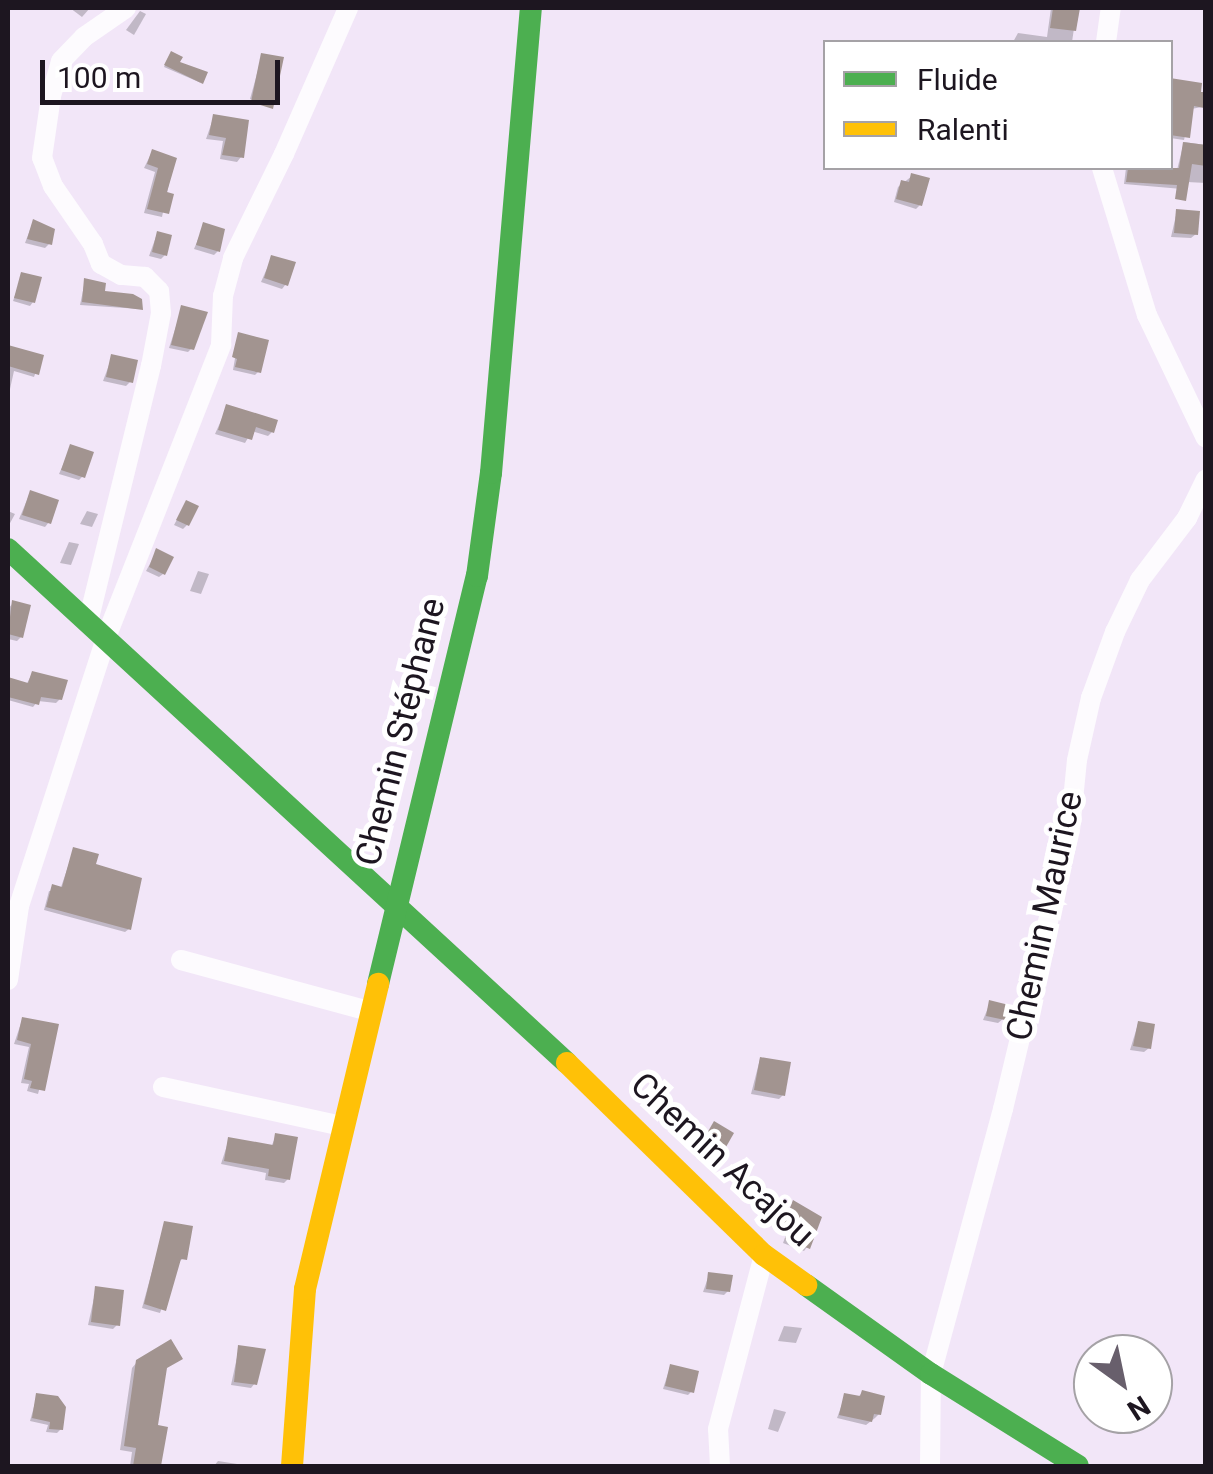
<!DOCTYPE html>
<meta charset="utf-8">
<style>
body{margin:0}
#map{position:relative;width:1213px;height:1474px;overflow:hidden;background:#f2e6f8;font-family:Roboto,sans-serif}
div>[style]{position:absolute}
.shadow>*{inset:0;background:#0003}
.building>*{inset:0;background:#a29490}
.street>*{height:20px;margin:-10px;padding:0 10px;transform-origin:10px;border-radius:10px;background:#fdfbfe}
.fast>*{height:22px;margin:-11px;padding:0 11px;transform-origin:11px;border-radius:11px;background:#4caf50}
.slow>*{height:22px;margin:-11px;padding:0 11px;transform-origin:11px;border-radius:11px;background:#ffc107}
span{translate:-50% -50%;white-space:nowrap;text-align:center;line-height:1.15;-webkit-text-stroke:10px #fff;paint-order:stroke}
.street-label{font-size:35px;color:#1d1620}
.frame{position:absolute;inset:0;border:10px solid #1d1620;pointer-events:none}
.legend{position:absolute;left:823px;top:40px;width:350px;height:130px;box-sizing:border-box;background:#fff;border:2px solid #a5a2a6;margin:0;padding:12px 18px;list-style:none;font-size:30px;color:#1d1620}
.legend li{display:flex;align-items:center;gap:20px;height:50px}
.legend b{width:50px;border:2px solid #a5a2a6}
.north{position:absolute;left:1073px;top:1334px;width:100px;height:100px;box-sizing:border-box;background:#fff;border:2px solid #a5a2a6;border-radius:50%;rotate:147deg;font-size:28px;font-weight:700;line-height:40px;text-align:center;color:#1d1620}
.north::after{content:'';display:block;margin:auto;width:35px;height:45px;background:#685f6c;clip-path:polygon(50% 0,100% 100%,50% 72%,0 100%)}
.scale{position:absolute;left:40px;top:60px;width:240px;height:45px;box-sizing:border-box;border:5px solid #1d1620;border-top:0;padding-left:12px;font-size:30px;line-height:35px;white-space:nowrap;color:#1d1620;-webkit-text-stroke:8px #fff;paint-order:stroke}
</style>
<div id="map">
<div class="shadow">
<i style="clip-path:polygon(70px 8px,90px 8px,82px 17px)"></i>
<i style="clip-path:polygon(1051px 8px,1077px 8px,1072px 42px,1013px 42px,1018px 33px,1047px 37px)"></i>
<i style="clip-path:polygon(140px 11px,146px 14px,134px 35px,126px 30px)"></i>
<i style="clip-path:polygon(170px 55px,201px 83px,164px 67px)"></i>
<i style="clip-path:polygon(262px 56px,271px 106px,250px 99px)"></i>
<i style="clip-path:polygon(1170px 80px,1202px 107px,1191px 109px,1184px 140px,1170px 138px)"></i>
<i style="clip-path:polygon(214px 116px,241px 157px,237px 162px,220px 159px,223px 141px,206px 139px)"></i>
<i style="clip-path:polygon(1184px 142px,1206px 145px,1206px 183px,1187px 182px,1182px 189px,1124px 184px,1126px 168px,1177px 170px)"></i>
<i style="clip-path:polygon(152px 152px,174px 159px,162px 217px,144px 213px,155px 172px,144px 168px)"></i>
<i style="clip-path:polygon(912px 176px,920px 205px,916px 209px,894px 202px,898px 187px)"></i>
<i style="clip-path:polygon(1177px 211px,1196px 234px,1191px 238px,1171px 237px)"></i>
<i style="clip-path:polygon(33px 222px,49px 244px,45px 248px,25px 243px)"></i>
<i style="clip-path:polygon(204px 225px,218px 251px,214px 255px,194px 249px)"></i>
<i style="clip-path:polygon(157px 234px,165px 255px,161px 259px,149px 256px)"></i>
<i style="clip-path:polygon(272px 257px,286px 284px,282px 289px,261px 282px)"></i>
<i style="clip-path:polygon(22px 275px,33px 302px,30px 306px,13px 301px)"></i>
<i style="clip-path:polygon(85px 281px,102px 293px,140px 309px,80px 305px)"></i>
<i style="clip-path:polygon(182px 308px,192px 348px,188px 352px,169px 348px)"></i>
<i style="clip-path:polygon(239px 335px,258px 372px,255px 375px,233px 370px)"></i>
<i style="clip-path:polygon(8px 347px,41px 357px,34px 377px,14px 371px,8px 398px)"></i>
<i style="clip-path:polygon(112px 357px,130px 382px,126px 386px,103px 381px)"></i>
<i style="clip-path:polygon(227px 407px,272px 432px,268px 436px,252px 431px,245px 443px,215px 434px)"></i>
<i style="clip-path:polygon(71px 447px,83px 476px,79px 480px,59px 474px)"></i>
<i style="clip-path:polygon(30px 493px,49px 522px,45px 527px,19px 519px)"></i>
<i style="clip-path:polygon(186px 503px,187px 525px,183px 529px,174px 525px)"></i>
<i style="clip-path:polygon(8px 511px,15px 514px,9px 525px,8px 525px)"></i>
<i style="clip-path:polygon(87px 511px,98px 514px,92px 527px,80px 524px)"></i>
<i style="clip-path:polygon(69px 542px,79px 544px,71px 565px,60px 563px)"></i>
<i style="clip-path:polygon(157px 551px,163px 574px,159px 577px,146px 571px)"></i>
<i style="clip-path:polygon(198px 571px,209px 574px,201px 594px,190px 591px)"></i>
<i style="clip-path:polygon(13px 603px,21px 637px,17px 641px,8px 639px,8px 609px)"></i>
<i style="clip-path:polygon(32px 674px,60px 699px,56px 703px,38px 701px,33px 707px,8px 700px,8px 680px,26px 685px)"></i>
<i style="clip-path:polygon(74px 849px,93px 866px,129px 929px,125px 932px,44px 910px,49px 891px,60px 890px)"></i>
<i style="clip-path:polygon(990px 1003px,1003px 1019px,998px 1023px,983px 1020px)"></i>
<i style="clip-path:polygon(22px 1020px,56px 1026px,38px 1094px,27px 1091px,29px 1084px,21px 1083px,29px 1047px,14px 1044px)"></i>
<i style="clip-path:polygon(1138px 1024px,1149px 1048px,1144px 1052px,1130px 1050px)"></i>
<i style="clip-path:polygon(760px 1059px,783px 1095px,779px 1099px,751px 1094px)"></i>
<i style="clip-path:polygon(711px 1128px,720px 1152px,716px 1156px,700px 1146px)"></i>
<i style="clip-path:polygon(276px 1136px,288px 1179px,284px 1183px,265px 1180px,266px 1173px,221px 1164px,229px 1139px,271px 1147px)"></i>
<i style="clip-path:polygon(793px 1203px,807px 1247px,804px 1251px,783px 1243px,787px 1232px,781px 1230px)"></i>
<i style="clip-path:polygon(165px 1224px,184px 1258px,178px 1262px,160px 1313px,142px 1308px)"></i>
<i style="clip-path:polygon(709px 1275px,728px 1291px,724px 1295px,703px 1292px)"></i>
<i style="clip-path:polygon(96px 1289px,117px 1325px,113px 1329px,88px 1325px)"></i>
<i style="clip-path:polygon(784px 1326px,802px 1328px,796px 1343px,778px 1341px)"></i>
<i style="clip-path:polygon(239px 1348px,255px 1383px,251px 1388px,231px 1385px)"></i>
<i style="clip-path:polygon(180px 1359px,166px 1368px,156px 1427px,165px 1429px,158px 1466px,130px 1466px,132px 1452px,120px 1450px,132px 1368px,137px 1362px)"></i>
<i style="clip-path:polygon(670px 1367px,692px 1391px,688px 1395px,663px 1389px)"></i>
<i style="clip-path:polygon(862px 1393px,879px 1414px,875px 1418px,866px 1425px,837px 1418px,845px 1396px,857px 1398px)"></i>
<i style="clip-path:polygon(37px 1396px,61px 1429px,57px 1433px,46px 1432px,48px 1425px,30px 1421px)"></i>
<i style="clip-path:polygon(774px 1409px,786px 1412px,778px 1432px,768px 1429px)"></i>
<i style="clip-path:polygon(218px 1461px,250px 1466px,214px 1466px)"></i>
</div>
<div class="building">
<i style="clip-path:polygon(1053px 8px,1080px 8px,1076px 31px,1050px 28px)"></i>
<i style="clip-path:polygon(171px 51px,183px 57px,180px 62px,208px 72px,203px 84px,164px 65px)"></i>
<i style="clip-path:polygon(261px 53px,284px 57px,273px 109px,251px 102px)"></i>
<i style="clip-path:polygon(1170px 78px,1202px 83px,1201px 92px,1206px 92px,1204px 108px,1194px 106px,1190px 138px,1170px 135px)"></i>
<i style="clip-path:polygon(213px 114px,249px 120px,244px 158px,222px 155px,226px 138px,209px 135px)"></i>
<i style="clip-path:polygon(1183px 142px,1206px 145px,1206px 166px,1192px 164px,1186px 201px,1175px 199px,1177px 185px,1126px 182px,1128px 168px,1179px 168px)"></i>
<i style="clip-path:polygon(152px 149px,177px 158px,167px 192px,174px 194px,169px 214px,147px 209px,158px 168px,147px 164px)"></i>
<i style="clip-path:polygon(911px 173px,930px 178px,922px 206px,896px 199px,901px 180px,909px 182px)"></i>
<i style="clip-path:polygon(1176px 209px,1200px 211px,1198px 235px,1174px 233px)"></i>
<i style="clip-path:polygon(33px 219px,55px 229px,52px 245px,27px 239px)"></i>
<i style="clip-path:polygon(203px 222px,225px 229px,220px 252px,196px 245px)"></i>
<i style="clip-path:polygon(157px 231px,172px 235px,167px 256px,152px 252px)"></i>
<i style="clip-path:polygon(271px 255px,296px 262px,288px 286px,264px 278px)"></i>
<i style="clip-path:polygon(21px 272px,42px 277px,35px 303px,14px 298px)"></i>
<i style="clip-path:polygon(84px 278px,106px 283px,105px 291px,133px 294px,142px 299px,143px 310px,82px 302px)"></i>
<i style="clip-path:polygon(181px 305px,208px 312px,194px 350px,171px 345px)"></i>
<i style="clip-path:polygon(238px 332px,269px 340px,261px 373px,235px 367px,237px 359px,232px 357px)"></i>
<i style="clip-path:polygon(8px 345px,44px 355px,39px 375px,8px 366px)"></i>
<i style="clip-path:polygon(111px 354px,138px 360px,133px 383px,106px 377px)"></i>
<i style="clip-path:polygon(226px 404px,278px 420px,274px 433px,256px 427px,252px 440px,218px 430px)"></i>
<i style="clip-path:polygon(70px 444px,94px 452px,85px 478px,61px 470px)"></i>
<i style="clip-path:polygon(30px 490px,59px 500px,51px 524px,22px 515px)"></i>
<i style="clip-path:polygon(186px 500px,199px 506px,189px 526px,176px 520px)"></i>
<i style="clip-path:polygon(156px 548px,174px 557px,165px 575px,149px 567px)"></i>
<i style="clip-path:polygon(12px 600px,31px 605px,23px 638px,8px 634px)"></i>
<i style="clip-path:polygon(32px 671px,68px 680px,62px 700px,41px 697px,39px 705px,8px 697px,8px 677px,28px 683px)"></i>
<i style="clip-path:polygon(73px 847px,99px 854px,96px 864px,142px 878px,131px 930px,46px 907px,52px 884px,62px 887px)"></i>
<i style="clip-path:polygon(989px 1000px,1009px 1005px,1005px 1020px,986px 1016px)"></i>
<i style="clip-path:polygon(22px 1017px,59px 1024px,45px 1091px,30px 1088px,32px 1081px,24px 1079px,31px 1044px,17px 1040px)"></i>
<i style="clip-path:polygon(1138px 1021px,1155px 1024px,1151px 1049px,1133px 1046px)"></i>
<i style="clip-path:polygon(760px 1057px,791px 1062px,785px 1096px,754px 1090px)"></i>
<i style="clip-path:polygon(714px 1121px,734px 1133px,722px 1154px,702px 1142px)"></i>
<i style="clip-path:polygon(275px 1133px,298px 1137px,290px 1180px,268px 1176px,269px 1169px,224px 1161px,228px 1137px,273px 1145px)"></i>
<i style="clip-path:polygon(793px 1200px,822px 1217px,810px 1249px,785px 1239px,789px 1228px,783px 1226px)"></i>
<i style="clip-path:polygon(164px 1221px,193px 1226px,187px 1260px,181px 1259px,166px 1311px,144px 1304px)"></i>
<i style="clip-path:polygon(708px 1272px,733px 1275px,730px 1292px,706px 1289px)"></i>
<i style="clip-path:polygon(95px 1286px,124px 1290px,120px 1326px,91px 1322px)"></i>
<i style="clip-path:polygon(171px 1339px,183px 1359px,167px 1368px,158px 1425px,168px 1427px,161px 1466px,133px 1466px,136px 1448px,124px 1446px,136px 1360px)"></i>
<i style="clip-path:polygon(238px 1345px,266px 1349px,257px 1385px,234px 1382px)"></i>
<i style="clip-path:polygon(670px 1364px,699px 1371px,694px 1393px,665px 1386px)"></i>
<i style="clip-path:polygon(862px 1390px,885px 1396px,881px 1415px,874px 1414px,872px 1422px,839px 1415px,844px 1393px,860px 1396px)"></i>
<i style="clip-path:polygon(36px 1393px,58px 1396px,66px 1407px,63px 1430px,49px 1429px,50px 1422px,32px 1418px)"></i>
</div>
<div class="street">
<i style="left:1106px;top:42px;width:34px;rotate:-82deg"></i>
<i style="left:1102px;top:168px;width:154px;rotate:73deg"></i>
<i style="left:1147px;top:315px;width:136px;rotate:64.4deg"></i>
<i style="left:89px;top:618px;width:260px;rotate:-76.2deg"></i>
<i style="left:151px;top:366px;width:54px;rotate:-79.3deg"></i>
<i style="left:161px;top:313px;width:22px;rotate:-95deg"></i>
<i style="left:159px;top:291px;width:20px;rotate:-135deg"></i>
<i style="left:145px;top:277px;width:24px;rotate:-175deg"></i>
<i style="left:121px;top:275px;width:23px;rotate:-151deg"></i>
<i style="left:101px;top:264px;width:22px;rotate:-112deg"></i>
<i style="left:93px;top:244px;width:70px;rotate:-124.6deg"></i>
<i style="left:53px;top:186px;width:30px;rotate:-111deg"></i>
<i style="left:42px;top:158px;width:63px;rotate:-81.7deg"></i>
<i style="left:51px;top:96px;width:36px;rotate:-74deg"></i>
<i style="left:61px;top:61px;width:33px;rotate:-46deg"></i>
<i style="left:84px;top:37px;width:51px;rotate:-34.6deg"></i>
<i style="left:181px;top:960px;width:195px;rotate:15.2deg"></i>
<i style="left:8px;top:980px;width:75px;rotate:-81.5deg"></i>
<i style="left:19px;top:906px;width:285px;rotate:-72deg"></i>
<i style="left:107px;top:635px;width:312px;rotate:-68.5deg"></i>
<i style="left:221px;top:345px;width:49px;rotate:-87.7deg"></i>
<i style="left:223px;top:296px;width:39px;rotate:-75deg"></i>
<i style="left:233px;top:258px;width:116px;rotate:-63.9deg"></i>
<i style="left:284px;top:154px;width:159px;rotate:-66.3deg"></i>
<i style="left:163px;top:1087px;width:183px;rotate:12.3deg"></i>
<i style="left:720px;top:1466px;width:37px;rotate:-93deg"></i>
<i style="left:718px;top:1429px;width:180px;rotate:-75.2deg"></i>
<i style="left:930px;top:1466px;width:92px;rotate:-89.4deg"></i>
<i style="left:931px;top:1374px;width:275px;rotate:-74.8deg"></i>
<i style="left:1003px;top:1109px;width:287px;rotate:-76.5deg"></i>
<i style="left:1070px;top:830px;width:70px;rotate:-84.3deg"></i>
<i style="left:1077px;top:760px;width:64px;rotate:-77.3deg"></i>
<i style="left:1091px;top:698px;width:70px;rotate:-70deg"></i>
<i style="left:1115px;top:632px;width:58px;rotate:-64.3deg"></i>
<i style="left:1140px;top:580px;width:78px;rotate:-52.8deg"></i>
<i style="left:1187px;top:518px;width:43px;rotate:-64deg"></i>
</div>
<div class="fast">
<i style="left:8px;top:549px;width:759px;rotate:42.6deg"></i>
<i style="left:378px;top:984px;width:420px;rotate:-76.4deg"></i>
<i style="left:477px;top:576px;width:104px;rotate:-82.3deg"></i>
<i style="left:491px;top:473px;width:467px;rotate:-85.1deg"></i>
<i style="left:806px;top:1285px;width:153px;rotate:35.5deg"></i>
<i style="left:931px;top:1374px;width:173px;rotate:32deg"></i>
</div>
<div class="slow">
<i style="left:567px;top:1063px;width:275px;rotate:44.3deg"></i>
<i style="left:764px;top:1255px;width:52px;rotate:35.5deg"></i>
<i style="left:292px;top:1466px;width:177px;rotate:-85.8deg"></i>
<i style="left:305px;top:1289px;width:314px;rotate:-76.5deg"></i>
</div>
<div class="street-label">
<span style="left:401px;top:732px;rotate:-76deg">Chemin Stéphane</span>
<span style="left:1045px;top:916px;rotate:-78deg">Chemin Maurice</span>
<span style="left:722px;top:1160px;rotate:43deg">Chemin Acajou</span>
</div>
<div class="frame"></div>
<ul class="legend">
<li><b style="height:12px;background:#4caf50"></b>Fluide</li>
<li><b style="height:12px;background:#ffc107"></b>Ralenti</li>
</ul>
<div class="north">N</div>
<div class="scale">100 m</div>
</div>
